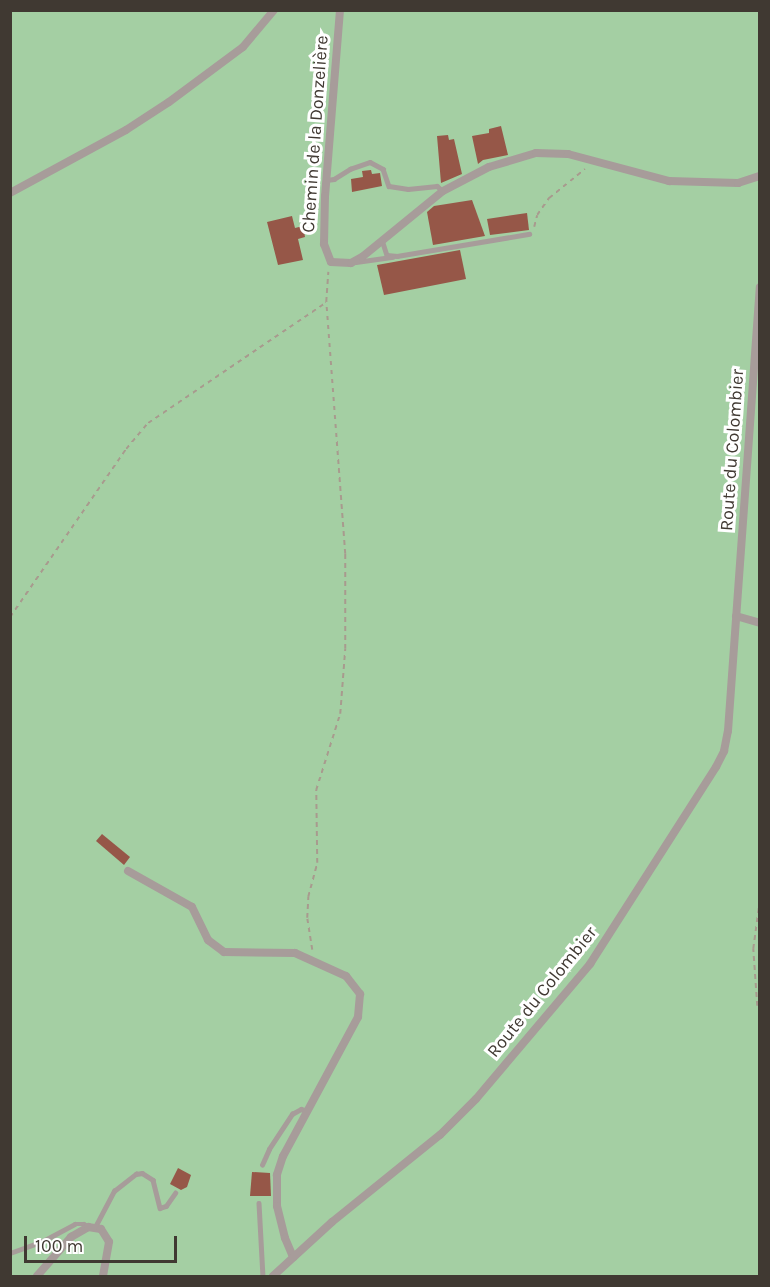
<!DOCTYPE html>
<meta charset="utf-8">
<style>
body{margin:0}
#map{position:relative;width:770px;height:1287px;overflow:hidden;background:#fce9d8;font-family:Karla,sans-serif}
div>[style]{position:absolute}
.green>*{inset:0;background:#a4cfa3}
.building>*{inset:0;background:#965748}
.path>*{height:1.5px;margin-top:-0.75px;transform-origin:0;background:repeating-linear-gradient(90deg,#a89a8e 0 4.5px,transparent 0 9px)}
.lane>*{height:4.5px;margin:-2.25px;padding:0 2.25px;transform-origin:2.25px;border-radius:2.25px;background:#a79c9a}
.street>*{height:8px;margin:-4px;padding:0 4px;transform-origin:4px;border-radius:4px;background:#a79c9a}
span{translate:-50% -50%;white-space:nowrap;text-align:center;line-height:1.15;-webkit-text-stroke:6px #fff;paint-order:stroke}
.street-label{font-size:18px;color:#403932}
.frame{position:absolute;inset:0;border:12px solid #403932;pointer-events:none}
.scale{position:absolute;left:24px;top:1236px;width:153px;height:27px;box-sizing:border-box;border:3px solid #403932;border-top:0;padding-left:8px;font-size:18px;line-height:21px;white-space:nowrap;color:#403932;-webkit-text-stroke:4px #fff;paint-order:stroke}
</style>
<div id="map">
<div class="green">
<i style="clip-path:polygon(10px 11px,759px 11px,759px 1276px,11px 1276px)"></i>
</div>
<div class="building">
<i style="clip-path:polygon(501px 126px,508px 155px,483px 160px,478px 164px,472px 136px,489px 133px,489px 129px)"></i>
<i style="clip-path:polygon(448px 135px,449px 140px,454px 139px,462px 174px,441px 183px,437px 136px)"></i>
<i style="clip-path:polygon(371px 170px,372px 174px,380px 173px,382px 186px,352px 192px,351px 179px,363px 177px,362px 171px)"></i>
<i style="clip-path:polygon(472px 200px,485px 236px,433px 245px,427px 212px,434px 206px)"></i>
<i style="clip-path:polygon(527px 213px,529px 230px,490px 235px,487px 219px)"></i>
<i style="clip-path:polygon(292px 216px,295px 228px,303px 226px,305px 237px,298px 239px,303px 260px,278px 265px,267px 222px)"></i>
<i style="clip-path:polygon(460px 250px,466px 279px,384px 295px,377px 265px)"></i>
<i style="clip-path:polygon(102px 834px,130px 857px,124px 865px,96px 841px)"></i>
<i style="clip-path:polygon(178px 1168px,191px 1175px,187px 1187px,181px 1190px,170px 1184px)"></i>
<i style="clip-path:polygon(252px 1172px,270px 1173px,271px 1196px,250px 1196px)"></i>
</div>
<div class="path">
<i style="left:534px;top:227px;width:12px;rotate:-76deg"></i>
<i style="left:537px;top:215px;width:21px;rotate:-55deg"></i>
<i style="left:549px;top:198px;width:46px;rotate:-38.9deg"></i>
<i style="left:10px;top:617px;width:204px;rotate:-55.4deg"></i>
<i style="left:126px;top:449px;width:34px;rotate:-50deg"></i>
<i style="left:148px;top:423px;width:214px;rotate:-34.1deg"></i>
<i style="left:312px;top:950px;width:32px;rotate:-99deg"></i>
<i style="left:307px;top:918px;width:21px;rotate:-87deg"></i>
<i style="left:308px;top:897px;width:35px;rotate:-75deg"></i>
<i style="left:317px;top:863px;width:73px;rotate:-90.8deg"></i>
<i style="left:316px;top:790px;width:80px;rotate:-72.5deg"></i>
<i style="left:340px;top:714px;width:65px;rotate:-85.6deg"></i>
<i style="left:345px;top:649px;width:95px;rotate:-90deg"></i>
<i style="left:345px;top:554px;width:253px;rotate:-94.3deg"></i>
<i style="left:326px;top:302px;width:30px;rotate:-86deg"></i>
<i style="left:757px;top:1006px;width:57px;rotate:-94deg"></i>
<i style="left:753px;top:949px;width:52px;rotate:-82.3deg"></i>
</div>
<div class="lane">
<i style="left:326px;top:180px;width:8px;rotate:-7deg"></i>
<i style="left:334px;top:179px;width:19px;rotate:-32deg"></i>
<i style="left:350px;top:169px;width:21px;rotate:-19deg"></i>
<i style="left:370px;top:162px;width:15px;rotate:28deg"></i>
<i style="left:383px;top:169px;width:18px;rotate:71deg"></i>
<i style="left:389px;top:186px;width:19px;rotate:9deg"></i>
<i style="left:408px;top:189px;width:29px;rotate:-6deg"></i>
<i style="left:437px;top:186px;width:8px;rotate:40deg"></i>
<i style="left:383px;top:243px;width:13px;rotate:72deg"></i>
<i style="left:387px;top:255px;width:10px;rotate:6deg"></i>
<i style="left:397px;top:256px;width:134px;rotate:-9.5deg"></i>
<i style="left:356px;top:262px;width:37px;rotate:-8deg"></i>
<i style="left:262px;top:1165px;width:17px;rotate:-66deg"></i>
<i style="left:269px;top:1149px;width:42px;rotate:-56.7deg"></i>
<i style="left:292px;top:1114px;width:10px;rotate:-29deg"></i>
<i style="left:301px;top:1109px;width:7px;rotate:16deg"></i>
<i style="left:259px;top:1203px;width:73px;rotate:86.9deg"></i>
<i style="left:95px;top:1227px;width:41px;rotate:-62.2deg"></i>
<i style="left:114px;top:1191px;width:28px;rotate:-38deg"></i>
<i style="left:136px;top:1174px;width:6px;rotate:-9deg"></i>
<i style="left:142px;top:1173px;width:13px;rotate:32deg"></i>
<i style="left:153px;top:1180px;width:29px;rotate:76deg"></i>
<i style="left:160px;top:1208px;width:6px;rotate:-18deg"></i>
<i style="left:166px;top:1206px;width:16px;rotate:-55deg"></i>
<i style="left:10px;top:1253px;width:33px;rotate:-20deg"></i>
<i style="left:41px;top:1242px;width:38px;rotate:-28deg"></i>
<i style="left:75px;top:1224px;width:9px"></i>
<i style="left:84px;top:1224px;width:5px;rotate:37deg"></i>
</div>
<div class="street">
<i style="left:340px;top:10px;width:187px;rotate:94.6deg"></i>
<i style="left:325px;top:196px;width:48px;rotate:91.2deg"></i>
<i style="left:324px;top:244px;width:19px;rotate:69deg"></i>
<i style="left:331px;top:262px;width:20px;rotate:3deg"></i>
<i style="left:351px;top:263px;width:13px;rotate:-29deg"></i>
<i style="left:362px;top:257px;width:104px;rotate:-39.2deg"></i>
<i style="left:443px;top:191px;width:52px;rotate:-27.6deg"></i>
<i style="left:489px;top:167px;width:49px;rotate:-16.6deg"></i>
<i style="left:536px;top:153px;width:32px;rotate:2deg"></i>
<i style="left:568px;top:154px;width:105px;rotate:15deg"></i>
<i style="left:669px;top:181px;width:69px;rotate:1.7deg"></i>
<i style="left:738px;top:183px;width:23px;rotate:-18deg"></i>
<i style="left:10px;top:193px;width:132px;rotate:-28.5deg"></i>
<i style="left:126px;top:130px;width:51px;rotate:-33.1deg"></i>
<i style="left:169px;top:102px;width:92px;rotate:-36.6deg"></i>
<i style="left:243px;top:47px;width:48px;rotate:-50deg"></i>
<i style="left:736px;top:616px;width:25px;rotate:16deg"></i>
<i style="left:128px;top:871px;width:73px;rotate:29.4deg"></i>
<i style="left:192px;top:907px;width:37px;rotate:64deg"></i>
<i style="left:208px;top:940px;width:20px;rotate:37deg"></i>
<i style="left:224px;top:952px;width:71px;rotate:0.8deg"></i>
<i style="left:295px;top:953px;width:56px;rotate:24.3deg"></i>
<i style="left:346px;top:976px;width:23px;rotate:52deg"></i>
<i style="left:360px;top:994px;width:23px;rotate:95deg"></i>
<i style="left:358px;top:1017px;width:158px;rotate:118.3deg"></i>
<i style="left:283px;top:1156px;width:20px;rotate:108deg"></i>
<i style="left:277px;top:1175px;width:31px;rotate:90deg"></i>
<i style="left:277px;top:1206px;width:33px;rotate:76deg"></i>
<i style="left:285px;top:1238px;width:21px;rotate:67deg"></i>
<i style="left:37px;top:1276px;width:52px;rotate:-48.9deg"></i>
<i style="left:71px;top:1237px;width:20px;rotate:-30deg"></i>
<i style="left:88px;top:1227px;width:13px;rotate:9deg"></i>
<i style="left:101px;top:1229px;width:15px;rotate:58deg"></i>
<i style="left:109px;top:1242px;width:35px;rotate:100deg"></i>
<i style="left:273px;top:1276px;width:80px;rotate:-42.5deg"></i>
<i style="left:332px;top:1222px;width:139px;rotate:-38.9deg"></i>
<i style="left:440px;top:1135px;width:51px;rotate:-45deg"></i>
<i style="left:476px;top:1099px;width:177px;rotate:-49.8deg"></i>
<i style="left:590px;top:964px;width:234px;rotate:-57.4deg"></i>
<i style="left:716px;top:767px;width:18px;rotate:-63deg"></i>
<i style="left:724px;top:751px;width:20px;rotate:-79deg"></i>
<i style="left:728px;top:731px;width:445px;rotate:-85.9deg"></i>
</div>
<div class="street-label">
<span style="left:315px;top:134px;rotate:-86deg">Chemin de la Donzelière</span>
<span style="left:732px;top:450px;rotate:-86deg">Route du Colombier</span>
<span style="left:542px;top:992px;rotate:-51deg">Route du Colombier</span>
</div>
<div class="frame"></div>
<div class="scale">100 m</div>
</div>
